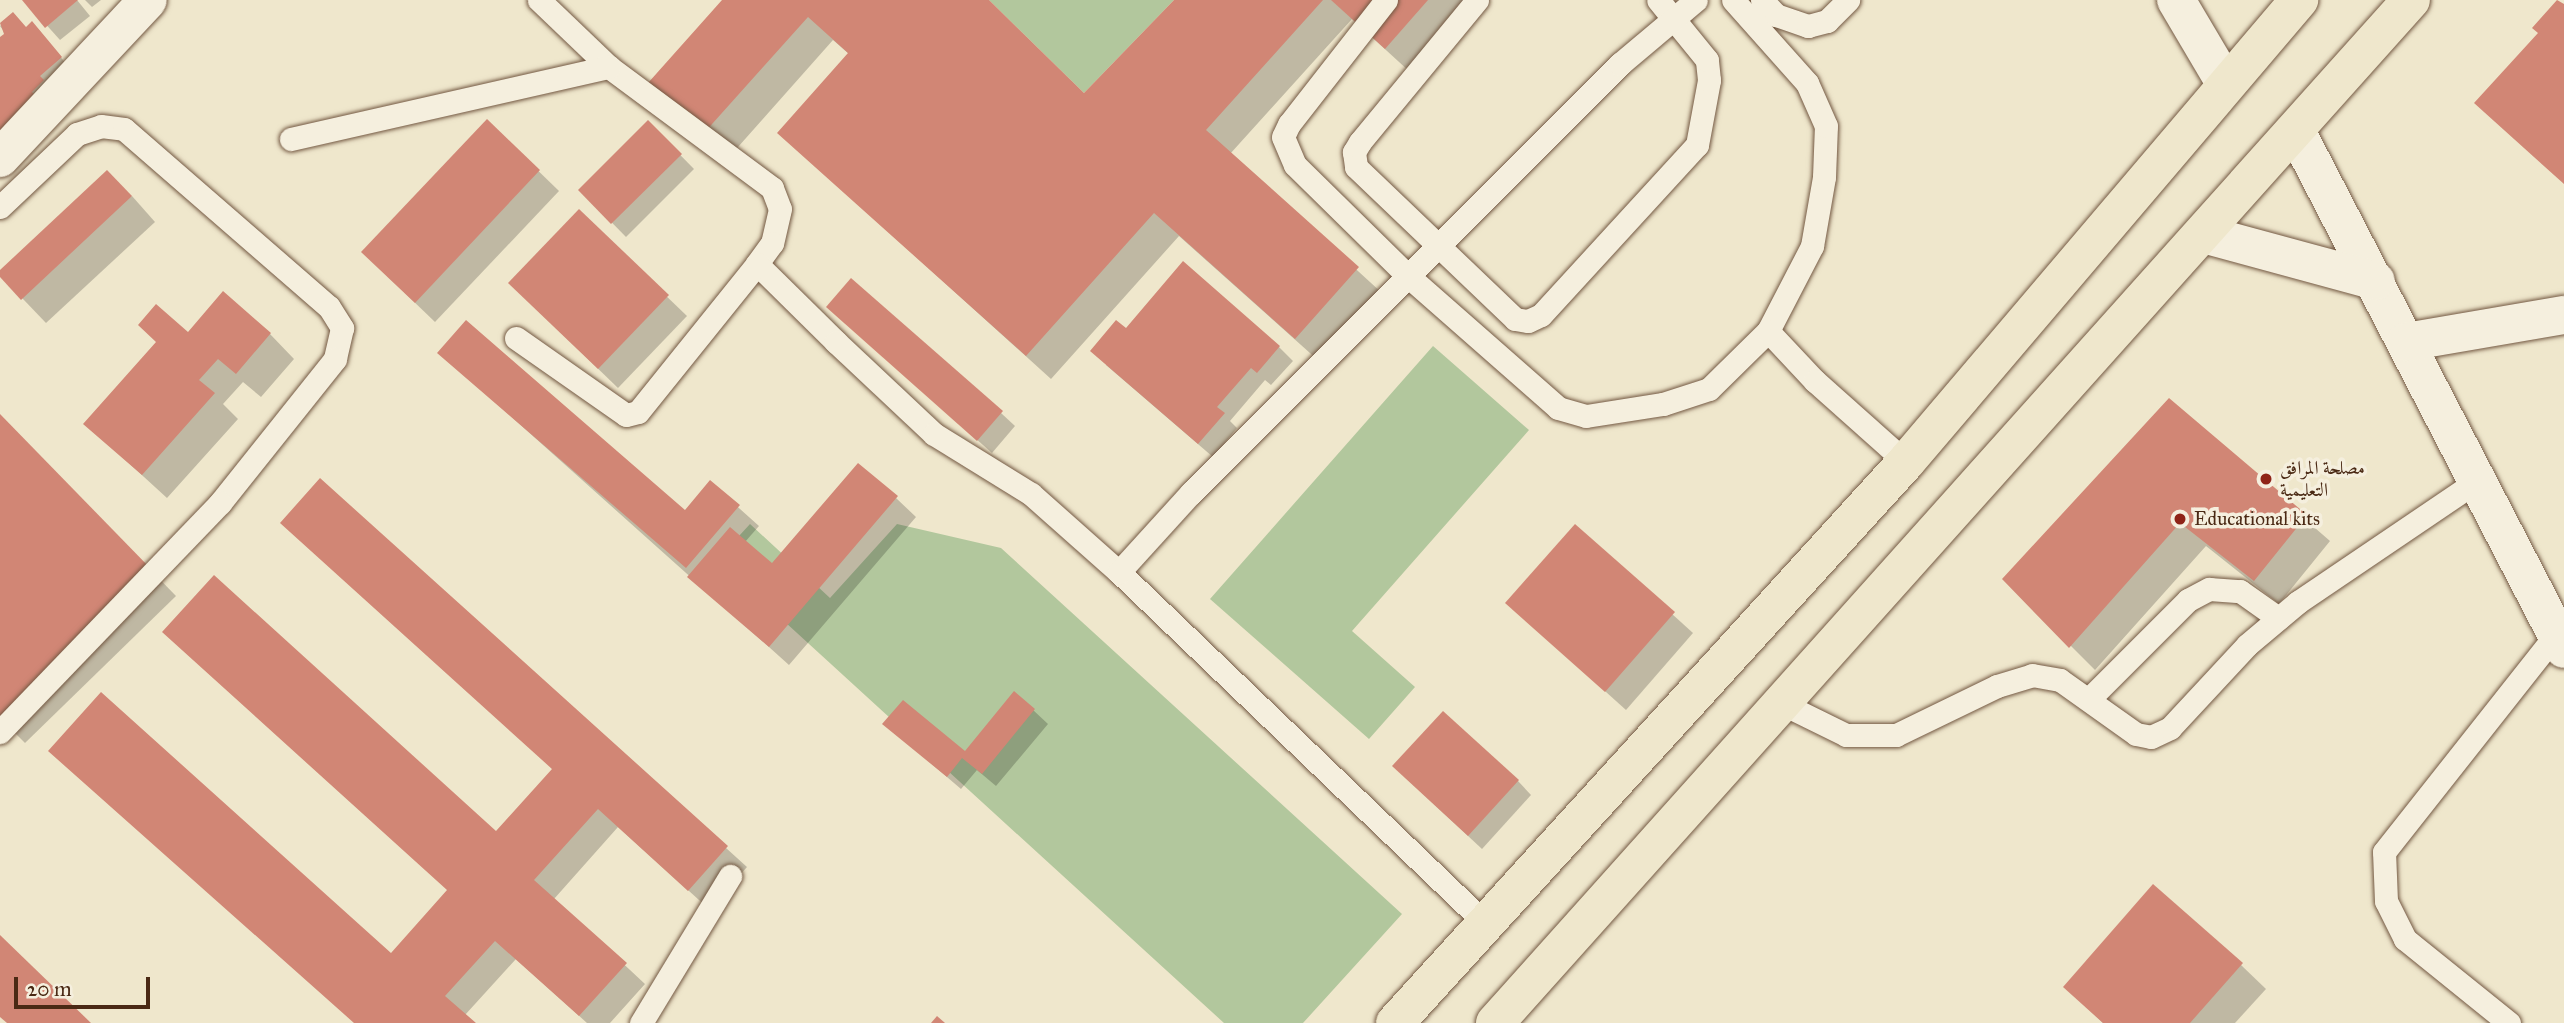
<!DOCTYPE html>
<meta charset="utf-8">
<style>
body{margin:0}
#map{position:relative;width:2564px;height:1023px;overflow:hidden;background:#efe7cc;font-family:"IM FELL Great Primer",Amiri,serif}
div>[style]{position:absolute}
.green>*{inset:0;background:#b2c79d}
.shadow>*{inset:0;background:#0003}
.building>*{inset:0;background:#d18675}
.roads{filter:drop-shadow(0 0 2px #735842) drop-shadow(0 0 2px #735842)}
.lane>*{height:23px;margin:-11.5px;padding:0 11.5px;transform-origin:11.5px;border-radius:11.5px;background:#f5efde}
.street>*{height:38px;margin:-19px;padding:0 19px;transform-origin:19px;border-radius:19px;background:#f5efde}
.primary>*{height:38px;margin:-19px;padding:0 19px;transform-origin:19px;border-radius:19px;background:#efe7cc}
.dots>*{width:19px;height:19px;translate:-50% -50%;box-sizing:border-box;border:4px solid #f5efde;border-radius:50%}
span{translate:-50% -50%;white-space:nowrap;text-align:center;line-height:1.15;-webkit-text-stroke:7px #f5efde;paint-order:stroke}
.poi-label{font-size:19px;color:#4a2914}
.left{translate:0 -50%;text-align:left}
.scale{position:absolute;left:14px;top:977px;width:136px;height:32px;box-sizing:border-box;border:4px solid #4a2914;border-top:0;padding-left:9px;font-size:21px;line-height:24px;white-space:nowrap;color:#4a2914;-webkit-text-stroke:5px #f5efde;paint-order:stroke}
</style>
<div id="map">
<div class="green">
<i style="clip-path:polygon(989px 0,1174px 0,1084px 93px)"></i>
<i style="clip-path:polygon(1433px 346px,1529px 430px,1352px 631px,1415px 687px,1369px 739px,1210px 599px)"></i>
<i style="clip-path:polygon(750px 524px,830px 598px,897px 524px,1001px 548px,1402px 914px,1303px 1023px,1224px 1023px,717px 560px)"></i>
</div>
<div class="shadow">
<i style="clip-path:polygon(24px 0,77px 0,90px 16px,60px 40px)"></i>
<i style="clip-path:polygon(85px 0,101px 0,92px 7px)"></i>
<i style="clip-path:polygon(724px 0,986px 0,1084px 95px,1176px 0,1474px 0,1410px 72px,1352px 19px,1230px 154px,1382px 293px,1320px 362px,1179px 236px,1051px 379px,779px 133px,849px 54px,833px 40px,730px 156px,675px 107px)"></i>
<i style="clip-path:polygon(13px 15px,26px 29px,39px 30px,67px 65px,2px 133px,0 39px,6px 34px,0 26px)"></i>
<i style="clip-path:polygon(487px 121px,559px 191px,435px 322px,383px 272px)"></i>
<i style="clip-path:polygon(648px 122px,694px 169px,626px 237px,580px 190px)"></i>
<i style="clip-path:polygon(132px 196px,155px 222px,46px 323px,0 275px)"></i>
<i style="clip-path:polygon(579px 212px,687px 316px,618px 388px,530px 303px)"></i>
<i style="clip-path:polygon(842px 320px,1001px 413px,1015px 426px,992px 453px)"></i>
<i style="clip-path:polygon(188px 334px,270px 334px,294px 359px,261px 397px,243px 382px,223px 404px,238px 419px,167px 498px,86px 424px,157px 342px)"></i>
<i style="clip-path:polygon(1279px 347px,1293px 361px,1271px 385px,1265px 380px,1230px 421px,1237px 428px,1213px 457px,1106px 365px)"></i>
<i style="clip-path:polygon(440px 353px,685px 512px,711px 483px,759px 526px,745px 542px,772px 566px,896px 498px,916px 517px,789px 665px)"></i>
<i style="clip-path:polygon(2169px 401px,2330px 541px,2279px 604px,2206px 546px,2095px 670px,2004px 579px)"></i>
<i style="clip-path:polygon(0 415px,176px 596px,25px 743px,1px 719px)"></i>
<i style="clip-path:polygon(320px 480px,747px 867px,709px 909px,618px 827px,554px 899px,645px 984px,610px 1023px,587px 1023px,516px 959px,465px 1015px,473px 1023px,356px 1023px,50px 751px,391px 955px,553px 770px)"></i>
<i style="clip-path:polygon(1575px 526px,1693px 633px,1626px 710px,1507px 603px)"></i>
<i style="clip-path:polygon(1015px 693px,1048px 724px,996px 786px,977px 770px,961px 789px,885px 724px,965px 753px)"></i>
<i style="clip-path:polygon(1408px 780px,1518px 781px,1531px 795px,1482px 849px)"></i>
<i style="clip-path:polygon(2241px 965px,2266px 989px,2235px 1023px,2103px 1023px,2065px 987px)"></i>
</div>
<div class="building">
<i style="clip-path:polygon(22px 0,78px 0,45px 28px)"></i>
<i style="clip-path:polygon(722px 0,989px 0,1084px 93px,1174px 0,1323px 0,1206px 130px,1359px 267px,1295px 339px,1154px 213px,1026px 356px,777px 133px,848px 53px,808px 17px,704px 133px,648px 83px)"></i>
<i style="clip-path:polygon(1331px 0,1428px 0,1385px 49px)"></i>
<i style="clip-path:polygon(2557px 0,2564px 4px,2564px 184px,2474px 103px,2538px 33px,2532px 28px)"></i>
<i style="clip-path:polygon(13px 12px,26px 27px,32px 21px,62px 57px,40px 76px,44px 80px,32px 92px,42px 103px,0 133px,0 37px,4px 34px,0 23px)"></i>
<i style="clip-path:polygon(487px 119px,540px 170px,415px 303px,361px 252px)"></i>
<i style="clip-path:polygon(648px 120px,682px 154px,611px 224px,578px 190px)"></i>
<i style="clip-path:polygon(107px 170px,132px 196px,21px 300px,0 277px,0 270px)"></i>
<i style="clip-path:polygon(579px 209px,669px 295px,598px 369px,508px 283px)"></i>
<i style="clip-path:polygon(1183px 261px,1280px 346px,1257px 373px,1251px 368px,1217px 407px,1225px 413px,1198px 444px,1090px 351px,1116px 320px,1126px 328px)"></i>
<i style="clip-path:polygon(851px 278px,1003px 411px,977px 441px,826px 307px)"></i>
<i style="clip-path:polygon(223px 291px,271px 333px,236px 374px,218px 359px,199px 380px,215px 393px,142px 475px,83px 424px,156px 342px,138px 325px,156px 304px,188px 332px)"></i>
<i style="clip-path:polygon(466px 320px,685px 510px,710px 480px,740px 505px,686px 568px,437px 353px)"></i>
<i style="clip-path:polygon(2169px 398px,2307px 515px,2254px 581px,2180px 523px,2069px 648px,2002px 579px)"></i>
<i style="clip-path:polygon(0 414px,153px 571px,0 720px)"></i>
<i style="clip-path:polygon(858px 463px,898px 496px,769px 647px,687px 577px,730px 527px,772px 563px)"></i>
<i style="clip-path:polygon(320px 478px,728px 846px,688px 891px,598px 809px,534px 880px,627px 963px,579px 1016px,495px 941px,445px 996px,476px 1023px,354px 1023px,48px 751px,101px 692px,391px 953px,447px 890px,162px 632px,214px 575px,496px 831px,552px 769px,280px 523px)"></i>
<i style="clip-path:polygon(1575px 524px,1675px 612px,1605px 692px,1505px 603px)"></i>
<i style="clip-path:polygon(1014px 691px,1035px 709px,982px 774px,962px 758px,947px 777px,882px 724px,903px 700px,965px 751px)"></i>
<i style="clip-path:polygon(1443px 711px,1519px 780px,1468px 836px,1392px 766px)"></i>
<i style="clip-path:polygon(2153px 884px,2243px 963px,2190px 1023px,2103px 1023px,2063px 987px)"></i>
<i style="clip-path:polygon(0 935px,91px 1023px,7px 1023px,0 1017px)"></i>
<i style="clip-path:polygon(937px 1016px,945px 1023px,931px 1023px)"></i>
</div>
<div class="roads">
<div class="lane">
<i style="left:539px;top:0;width:97px;rotate:43.7deg"></i>
<i style="left:609px;top:67px;width:203px;rotate:36.6deg"></i>
<i style="left:772px;top:188px;width:22px;rotate:69deg"></i>
<i style="left:780px;top:209px;width:35px;rotate:103deg"></i>
<i style="left:772px;top:243px;width:26px;rotate:126deg"></i>
<i style="left:757px;top:264px;width:111px;rotate:44.6deg"></i>
<i style="left:836px;top:342px;width:134px;rotate:43.2deg"></i>
<i style="left:934px;top:434px;width:114px;rotate:31.7deg"></i>
<i style="left:1031px;top:494px;width:118px;rotate:41.6deg"></i>
<i style="left:1119px;top:572px;width:509px;rotate:43.8deg"></i>
<i style="left:1386px;top:0;width:157px;rotate:128deg"></i>
<i style="left:1289px;top:124px;width:14px;rotate:115deg"></i>
<i style="left:1283px;top:137px;width:30px;rotate:67deg"></i>
<i style="left:1295px;top:165px;width:158px;rotate:44.5deg"></i>
<i style="left:1408px;top:276px;width:200px;rotate:41.3deg"></i>
<i style="left:1558px;top:408px;width:29px;rotate:16deg"></i>
<i style="left:1586px;top:416px;width:78px;rotate:-8.9deg"></i>
<i style="left:1663px;top:404px;width:48px;rotate:-18.1deg"></i>
<i style="left:1709px;top:389px;width:83px;rotate:-44.5deg"></i>
<i style="left:1768px;top:331px;width:96px;rotate:-62.6deg"></i>
<i style="left:1812px;top:246px;width:70px;rotate:-80.1deg"></i>
<i style="left:1824px;top:177px;width:51px;rotate:-87.8deg"></i>
<i style="left:1826px;top:126px;width:47px;rotate:-113.8deg"></i>
<i style="left:1807px;top:83px;width:111px;rotate:-131.7deg"></i>
<i style="left:1477px;top:0;width:184px;rotate:129.5deg"></i>
<i style="left:1360px;top:142px;width:12px;rotate:121deg"></i>
<i style="left:1354px;top:152px;width:15px;rotate:82deg"></i>
<i style="left:1356px;top:167px;width:220px;rotate:43.7deg"></i>
<i style="left:1515px;top:319px;width:13px;rotate:9deg"></i>
<i style="left:1528px;top:321px;width:14px;rotate:-25deg"></i>
<i style="left:1541px;top:315px;width:231px;rotate:-47.5deg"></i>
<i style="left:1697px;top:145px;width:66px;rotate:-79.5deg"></i>
<i style="left:1709px;top:80px;width:20px;rotate:-96deg"></i>
<i style="left:1707px;top:60px;width:77px;rotate:-129.2deg"></i>
<i style="left:1762px;top:0;width:21px;rotate:47deg"></i>
<i style="left:1776px;top:15px;width:34px;rotate:19deg"></i>
<i style="left:1808px;top:26px;width:20px;rotate:-15deg"></i>
<i style="left:1827px;top:21px;width:30px;rotate:-45deg"></i>
<i style="left:291px;top:139px;width:326px;rotate:-12.8deg"></i>
<i style="left:0;top:207px;width:106px;rotate:-43.5deg"></i>
<i style="left:77px;top:134px;width:25px;rotate:-18deg"></i>
<i style="left:101px;top:126px;width:23px;rotate:7deg"></i>
<i style="left:124px;top:129px;width:271px;rotate:41deg"></i>
<i style="left:329px;top:307px;width:25px;rotate:58deg"></i>
<i style="left:342px;top:328px;width:32px;rotate:103deg"></i>
<i style="left:335px;top:359px;width:184px;rotate:128.6deg"></i>
<i style="left:220px;top:503px;width:318px;rotate:133.9deg"></i>
<i style="left:1768px;top:331px;width:69px;rotate:46.8deg"></i>
<i style="left:1815px;top:381px;width:122px;rotate:41.7deg"></i>
<i style="left:516px;top:338px;width:134px;rotate:35deg"></i>
<i style="left:626px;top:415px;width:12px;rotate:-14deg"></i>
<i style="left:638px;top:412px;width:190px;rotate:-51.2deg"></i>
<i style="left:1119px;top:572px;width:107px;rotate:-47.7deg"></i>
<i style="left:1191px;top:493px;width:607px;rotate:-45deg"></i>
<i style="left:1620px;top:64px;width:99px;rotate:-40.1deg"></i>
<i style="left:2089px;top:699px;width:140px;rotate:-45deg"></i>
<i style="left:2188px;top:600px;width:24px;rotate:-28deg"></i>
<i style="left:2209px;top:589px;width:31px;rotate:4deg"></i>
<i style="left:2240px;top:591px;width:47px;rotate:35.4deg"></i>
<i style="left:1781px;top:703px;width:72px;rotate:26.2deg"></i>
<i style="left:1846px;top:735px;width:50px"></i>
<i style="left:1896px;top:735px;width:112px;rotate:-25.9deg"></i>
<i style="left:1997px;top:686px;width:37px;rotate:-17deg"></i>
<i style="left:2032px;top:675px;width:28px;rotate:10deg"></i>
<i style="left:2060px;top:680px;width:93px;rotate:35.4deg"></i>
<i style="left:2136px;top:734px;width:15px;rotate:11deg"></i>
<i style="left:2151px;top:737px;width:21px;rotate:-25deg"></i>
<i style="left:2170px;top:728px;width:113px;rotate:-47.1deg"></i>
<i style="left:2247px;top:645px;width:67px;rotate:-40.1deg"></i>
<i style="left:2298px;top:602px;width:216px;rotate:-34.1deg"></i>
<i style="left:641px;top:1023px;width:172px;rotate:-58.8deg"></i>
<i style="left:2509px;top:1023px;width:134px;rotate:-141.1deg"></i>
<i style="left:2405px;top:939px;width:42px;rotate:-116.6deg"></i>
<i style="left:2386px;top:901px;width:49px;rotate:-92.3deg"></i>
<i style="left:2384px;top:852px;width:278px;rotate:-51.7deg"></i>
</div>
<div class="street">
<i style="left:2176px;top:0;width:96px;rotate:59.4deg"></i>
<i style="left:2296px;top:131px;width:583px;rotate:62.64deg"></i>
<i style="left:0;top:158px;width:216px;rotate:-46.9deg"></i>
<i style="left:2203px;top:234px;width:179px;rotate:15.2deg"></i>
<i style="left:2406px;top:342px;width:160px;rotate:-9.7deg"></i>
</div>
<div class="primary">
<i style="left:1395px;top:1023px;width:759px;rotate:-47.67deg"></i>
<i style="left:1906px;top:462px;width:607px;rotate:-49.61deg"></i>
<i style="left:1495px;top:1023px;width:1373px;rotate:-48.16deg"></i>
</div>
</div>
<div class="dots">
<i style="left:2266px;top:479px;background:#8f2418"></i>
<i style="left:2180px;top:519px;background:#8f2418"></i>
</div>
<div class="poi-label">
<span class="left" style="left:2280px;top:479px">مصلحة المرافق<br>التعليمية</span>
<span class="left" style="left:2194px;top:519px">Educational kits</span>
</div>
<div class="scale">20 m</div>
</div>
